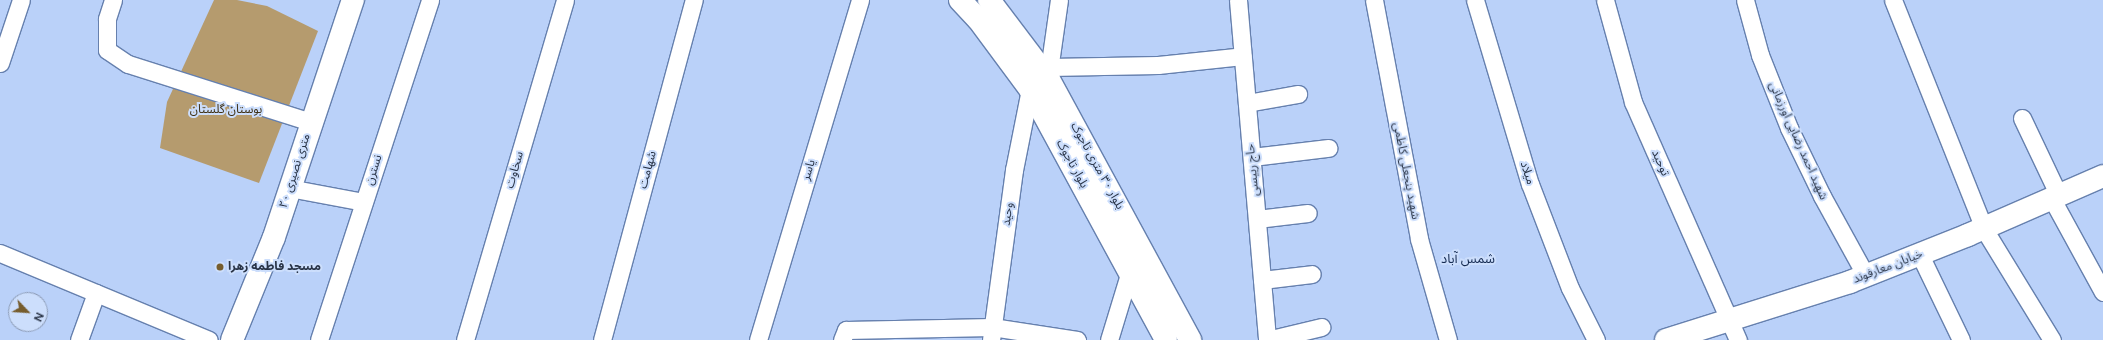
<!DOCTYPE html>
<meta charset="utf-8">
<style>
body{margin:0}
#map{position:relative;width:2103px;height:340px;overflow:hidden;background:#bad1f9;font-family:Figtree,"Noto Sans Arabic",sans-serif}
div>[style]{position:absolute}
.green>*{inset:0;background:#b59b6e}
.roads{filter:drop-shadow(1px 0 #6680ae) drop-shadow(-1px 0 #6680ae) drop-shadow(0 1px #6680ae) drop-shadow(0 -1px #6680ae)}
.street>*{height:17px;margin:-8.5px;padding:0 8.5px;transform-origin:8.5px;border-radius:8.5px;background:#fff}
.secondary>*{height:22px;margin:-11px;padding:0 11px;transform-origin:11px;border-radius:11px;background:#fff}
.dots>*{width:11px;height:11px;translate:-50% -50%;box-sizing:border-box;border:2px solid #ccdefc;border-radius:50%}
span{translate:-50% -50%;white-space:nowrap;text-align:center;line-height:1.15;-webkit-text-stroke:4px #ccdefc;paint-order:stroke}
.park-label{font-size:12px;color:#3e3014}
.street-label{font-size:12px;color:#293447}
.poi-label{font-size:12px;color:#293447;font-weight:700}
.left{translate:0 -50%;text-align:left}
.neighbourhood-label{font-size:13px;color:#142a51}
.north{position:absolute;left:8px;top:292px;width:40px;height:40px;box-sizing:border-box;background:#ccdefc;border:1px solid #8b9ab4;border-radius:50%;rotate:115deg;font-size:11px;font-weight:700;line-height:16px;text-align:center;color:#293447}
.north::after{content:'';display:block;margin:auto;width:14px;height:18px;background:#765d2e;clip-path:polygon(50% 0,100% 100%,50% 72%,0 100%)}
</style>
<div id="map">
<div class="green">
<div style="clip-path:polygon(214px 0,237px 0,267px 6px,318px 31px,259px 183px,160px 148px,167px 102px)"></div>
</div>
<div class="roads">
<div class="street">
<div style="left:113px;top:0;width:20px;rotate:108deg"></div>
<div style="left:107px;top:19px;width:31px;rotate:90deg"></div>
<div style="left:107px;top:50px;width:25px;rotate:34deg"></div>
<div style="left:128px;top:64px;width:192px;rotate:17.6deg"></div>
<div style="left:1238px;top:0;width:341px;rotate:85.1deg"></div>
<div style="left:1374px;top:0;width:243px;rotate:79.3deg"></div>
<div style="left:1419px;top:239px;width:105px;rotate:74deg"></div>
<div style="left:1475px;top:0;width:192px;rotate:73.4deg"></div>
<div style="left:1530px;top:184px;width:111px;rotate:69deg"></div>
<div style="left:1570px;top:288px;width:58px;rotate:63.4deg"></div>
<div style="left:1605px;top:0;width:106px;rotate:74.6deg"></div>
<div style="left:1633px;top:102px;width:260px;rotate:66.2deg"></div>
<div style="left:1745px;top:0;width:57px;rotate:74.7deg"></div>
<div style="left:1760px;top:55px;width:79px;rotate:68.3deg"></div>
<div style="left:1789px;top:128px;width:76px;rotate:64.1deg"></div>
<div style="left:1822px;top:196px;width:91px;rotate:61.2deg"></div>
<div style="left:1893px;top:0;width:246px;rotate:68.3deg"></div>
<div style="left:1984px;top:229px;width:130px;rotate:58.5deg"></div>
<div style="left:0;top:63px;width:66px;rotate:-71.6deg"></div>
<div style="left:1049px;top:67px;width:109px;rotate:-1.1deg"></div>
<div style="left:1158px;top:65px;width:85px;rotate:-6deg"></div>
<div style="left:1048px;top:77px;width:78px;rotate:-81.9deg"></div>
<div style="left:1247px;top:103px;width:52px;rotate:-10deg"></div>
<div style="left:2022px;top:118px;width:86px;rotate:64.6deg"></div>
<div style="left:1252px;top:157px;width:77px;rotate:-6.8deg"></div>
<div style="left:289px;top:188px;width:76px;rotate:10.6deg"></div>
<div style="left:2052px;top:199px;width:106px;rotate:61.3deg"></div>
<div style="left:1257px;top:219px;width:51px;rotate:-6.7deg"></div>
<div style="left:0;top:253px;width:226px;rotate:22.6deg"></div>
<div style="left:1920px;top:255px;width:94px;rotate:64.2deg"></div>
<div style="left:1262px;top:280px;width:50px;rotate:-6.8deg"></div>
<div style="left:79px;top:340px;width:50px;rotate:-70.1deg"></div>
<div style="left:319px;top:340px;width:358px;rotate:-71.9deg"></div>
<div style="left:465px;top:340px;width:354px;rotate:-73.6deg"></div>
<div style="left:602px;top:340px;width:352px;rotate:-74.9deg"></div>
<div style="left:758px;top:340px;width:355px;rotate:-73.3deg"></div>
<div style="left:842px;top:340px;width:11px;rotate:-68deg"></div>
<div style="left:846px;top:330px;width:146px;rotate:-1.2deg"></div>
<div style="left:992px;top:327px;width:86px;rotate:8.7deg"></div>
<div style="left:991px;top:340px;width:172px;rotate:-82.3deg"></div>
<div style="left:1014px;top:170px;width:83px;rotate:-78.8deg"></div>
<div style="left:1109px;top:340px;width:72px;rotate:-73.1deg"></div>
<div style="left:1267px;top:340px;width:56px;rotate:-13.5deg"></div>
</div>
<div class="secondary">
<div style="left:960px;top:0;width:26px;rotate:47deg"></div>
<div style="left:978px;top:19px;width:87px;rotate:53.4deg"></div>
<div style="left:1030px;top:89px;width:285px;rotate:61.5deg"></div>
<div style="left:989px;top:0;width:98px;rotate:52.9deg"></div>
<div style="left:1048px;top:78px;width:298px;rotate:61.5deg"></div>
<div style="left:232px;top:340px;width:111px;rotate:-67.8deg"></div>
<div style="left:274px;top:237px;width:250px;rotate:-71.6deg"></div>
<div style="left:1666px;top:340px;width:193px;rotate:-17.5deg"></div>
<div style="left:1850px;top:282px;width:127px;rotate:-21.7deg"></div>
<div style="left:1968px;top:235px;width:147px;rotate:-23.6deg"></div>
</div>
</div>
<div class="dots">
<div style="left:220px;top:267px;background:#765d2e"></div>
</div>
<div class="park-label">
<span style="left:226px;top:110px">بوستان گلستان</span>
</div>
<div class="street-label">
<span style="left:1798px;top:141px;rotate:66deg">شهید احمد رضایی اورزمانی</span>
<span style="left:1660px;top:163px;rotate:66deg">توحید</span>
<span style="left:1072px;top:164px;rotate:61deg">بلوار تاجوک</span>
<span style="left:1097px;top:166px;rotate:61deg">بلوار ۳۰ متری تاجوک</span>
<span style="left:374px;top:170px;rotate:-72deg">نسترن</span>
<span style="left:515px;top:170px;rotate:-74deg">سخاوت</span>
<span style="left:648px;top:170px;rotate:-75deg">شهامت</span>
<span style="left:809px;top:170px;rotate:-73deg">یاسر</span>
<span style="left:1253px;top:170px;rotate:-95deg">حاج رییسی</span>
<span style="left:295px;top:171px;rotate:-72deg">۲۰ متری نصیری</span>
<span style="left:1406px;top:171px;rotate:79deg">شهید پنجعلی کاظمی</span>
<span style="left:1527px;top:173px;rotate:72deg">میلاد</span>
<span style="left:1008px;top:214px;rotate:-82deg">وحید</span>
<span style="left:1888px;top:267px;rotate:-21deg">خیابان معارفوند</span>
</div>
<div class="poi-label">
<span class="left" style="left:228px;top:267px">مسجد فاطمه زهرا</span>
</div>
<div class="neighbourhood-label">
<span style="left:1468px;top:259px">شمس آباد</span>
</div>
<div class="north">N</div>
</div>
